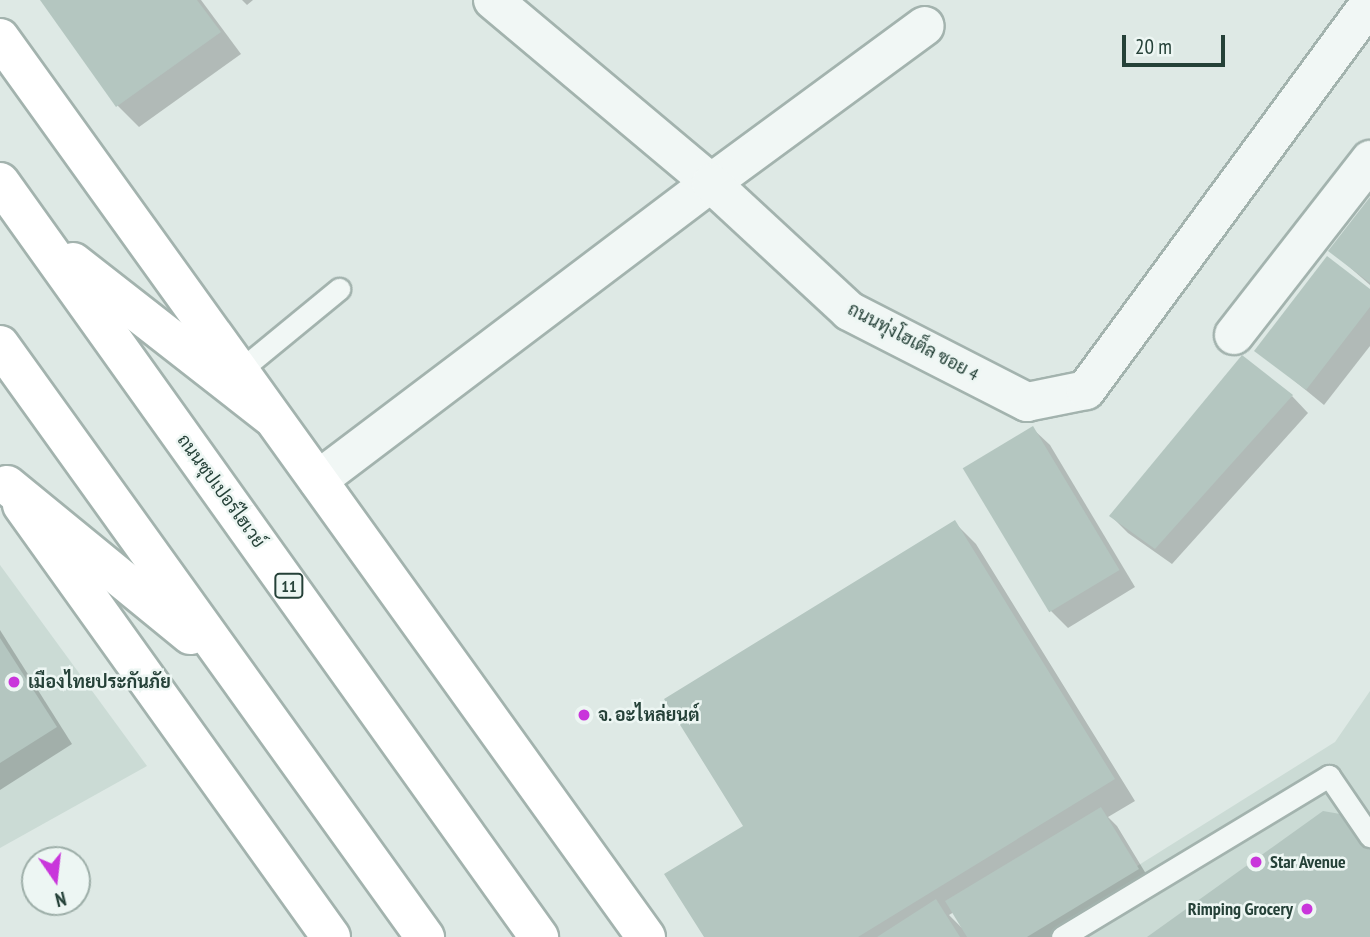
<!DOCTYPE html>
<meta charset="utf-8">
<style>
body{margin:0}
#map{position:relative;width:1370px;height:937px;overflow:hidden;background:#dee9e5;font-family:"PT Sans Narrow",Sarabun,sans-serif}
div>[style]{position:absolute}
.built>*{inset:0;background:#cbdbd5}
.shadow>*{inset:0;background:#0003}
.building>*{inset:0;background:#b4c6c0;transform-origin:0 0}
.roads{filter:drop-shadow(2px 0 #a3b3ae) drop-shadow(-2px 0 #a3b3ae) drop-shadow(0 2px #a3b3ae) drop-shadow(0 -2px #a3b3ae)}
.lane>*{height:21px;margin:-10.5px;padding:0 10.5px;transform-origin:10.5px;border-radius:10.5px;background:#f1f7f5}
.street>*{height:38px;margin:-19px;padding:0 19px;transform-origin:19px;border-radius:19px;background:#f1f7f5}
.secondary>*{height:38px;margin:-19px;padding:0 19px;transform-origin:19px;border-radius:19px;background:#fff}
.highway>*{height:38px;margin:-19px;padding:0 19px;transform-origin:19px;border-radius:19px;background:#fff}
.dots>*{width:19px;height:19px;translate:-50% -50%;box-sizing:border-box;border:4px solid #edf6f3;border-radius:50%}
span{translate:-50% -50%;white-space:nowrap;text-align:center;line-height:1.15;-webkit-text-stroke:5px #edf6f3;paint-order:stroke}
.shield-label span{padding:2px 5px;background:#edf6f3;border:2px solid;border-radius:5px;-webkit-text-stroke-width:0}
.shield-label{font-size:16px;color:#254138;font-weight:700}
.street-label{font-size:18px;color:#254138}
.poi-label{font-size:18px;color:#254138;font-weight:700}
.left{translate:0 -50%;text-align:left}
.right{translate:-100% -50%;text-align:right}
.north{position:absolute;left:21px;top:846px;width:70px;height:70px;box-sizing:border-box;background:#edf6f3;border:2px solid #9daea8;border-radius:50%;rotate:166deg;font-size:19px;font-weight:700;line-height:28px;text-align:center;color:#254138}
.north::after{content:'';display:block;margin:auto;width:24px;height:32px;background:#c936db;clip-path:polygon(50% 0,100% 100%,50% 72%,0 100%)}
.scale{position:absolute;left:1122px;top:35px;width:103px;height:32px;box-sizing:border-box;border:4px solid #254138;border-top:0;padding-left:9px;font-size:21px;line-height:24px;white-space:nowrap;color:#254138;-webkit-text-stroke:5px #edf6f3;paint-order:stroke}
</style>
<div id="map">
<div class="built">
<div style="clip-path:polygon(0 565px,147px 766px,0 848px)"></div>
<div style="clip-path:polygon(1370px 691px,1370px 937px,1024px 937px,1335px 742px)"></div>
</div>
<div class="shadow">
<div style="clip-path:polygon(42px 0,201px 0,241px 54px,139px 127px,118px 106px)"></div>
<div style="clip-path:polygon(242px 0,253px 0,247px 5px)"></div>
<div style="clip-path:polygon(1370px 200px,1370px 285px,1331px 251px)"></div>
<div style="clip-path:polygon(1370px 291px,1370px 346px,1324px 405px,1257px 350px)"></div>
<div style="clip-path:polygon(1292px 396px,1308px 413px,1172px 564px,1128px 533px,1111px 516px)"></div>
<div style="clip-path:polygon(1033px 429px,1050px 445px,1135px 587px,1068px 628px,1051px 611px)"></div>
<div style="clip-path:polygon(evenodd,954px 522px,976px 544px,1135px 801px,1108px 817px,1117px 826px,1154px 887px,1071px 937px,706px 937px,745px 826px,954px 522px,954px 912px,962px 928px,949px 915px,954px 912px)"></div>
<div style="clip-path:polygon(0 630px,72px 744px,0 790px)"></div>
</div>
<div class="building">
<div style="clip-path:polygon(40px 0,197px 0,221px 32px,116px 107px)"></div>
<div style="clip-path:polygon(1370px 197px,1370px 283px,1328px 251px)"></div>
<div style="clip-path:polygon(1327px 256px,1370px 289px,1370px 307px,1306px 390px,1254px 351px)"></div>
<div style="clip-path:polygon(1242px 355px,1293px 395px,1155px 549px,1109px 516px)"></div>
<div style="left:1033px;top:426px;width:168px;height:82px;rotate:59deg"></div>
<div style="clip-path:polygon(955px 520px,1115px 779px,858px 937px,704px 937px,664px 874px,743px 826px,664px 699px)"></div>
<div style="clip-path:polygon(0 638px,57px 727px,0 763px)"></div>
<div style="clip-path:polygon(1101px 807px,1139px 869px,1027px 937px,967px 937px,945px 901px)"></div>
<div style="clip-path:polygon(1323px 811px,1363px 818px,1370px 825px,1370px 937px,1147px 937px)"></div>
<div style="clip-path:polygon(936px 899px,960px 937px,877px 937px)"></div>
</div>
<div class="roads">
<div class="lane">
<div style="left:238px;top:372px;width:131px;rotate:-39.4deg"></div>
<div style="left:1062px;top:937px;width:312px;rotate:-31.1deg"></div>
<div style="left:1329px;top:776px;width:73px;rotate:55.7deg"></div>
</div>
<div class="street">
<div style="left:493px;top:0;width:285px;rotate:40deg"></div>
<div style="left:711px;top:183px;width:265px;rotate:-36.3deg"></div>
<div style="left:1234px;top:335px;width:222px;rotate:-52.1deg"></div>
<div style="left:318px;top:480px;width:493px;rotate:-37.1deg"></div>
<div style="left:711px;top:183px;width:188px;rotate:42.8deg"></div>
<div style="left:849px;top:311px;width:200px;rotate:27.1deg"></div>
<div style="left:1027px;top:402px;width:60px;rotate:-11.5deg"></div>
<div style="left:1086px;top:390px;width:479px;rotate:-53.7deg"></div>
</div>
<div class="secondary">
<div style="left:0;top:38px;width:1107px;rotate:54.3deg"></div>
<div style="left:22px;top:505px;width:531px;rotate:54.42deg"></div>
</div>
<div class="highway">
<div style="left:0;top:182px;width:928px;rotate:54.48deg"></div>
<div style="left:73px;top:262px;width:250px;rotate:38deg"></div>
<div style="left:0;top:345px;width:729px;rotate:54.33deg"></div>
<div style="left:7px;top:485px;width:237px;rotate:39.3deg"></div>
</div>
</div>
<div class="dots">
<div style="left:14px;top:682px;background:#c936db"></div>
<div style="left:584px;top:715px;background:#c936db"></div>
<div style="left:1256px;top:862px;background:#c936db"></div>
<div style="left:1307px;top:909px;background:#c936db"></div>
</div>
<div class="shield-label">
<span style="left:289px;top:586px">11</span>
</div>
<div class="street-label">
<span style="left:913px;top:342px;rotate:28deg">ถนนทุ่งโฮเต็ล ซอย 4</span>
<span style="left:221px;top:491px;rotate:54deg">ถนนซุปเปอร์ไฮเวย์</span>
</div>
<div class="poi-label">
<span class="left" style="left:28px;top:682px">เมืองไทยประกันภัย</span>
<span class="left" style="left:598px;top:715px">จ. อะไหล่ยนต์</span>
<span class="left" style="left:1270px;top:862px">Star Avenue</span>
<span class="right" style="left:1293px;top:909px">Rimping Grocery</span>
</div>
<div class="north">N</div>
<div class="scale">20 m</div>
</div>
